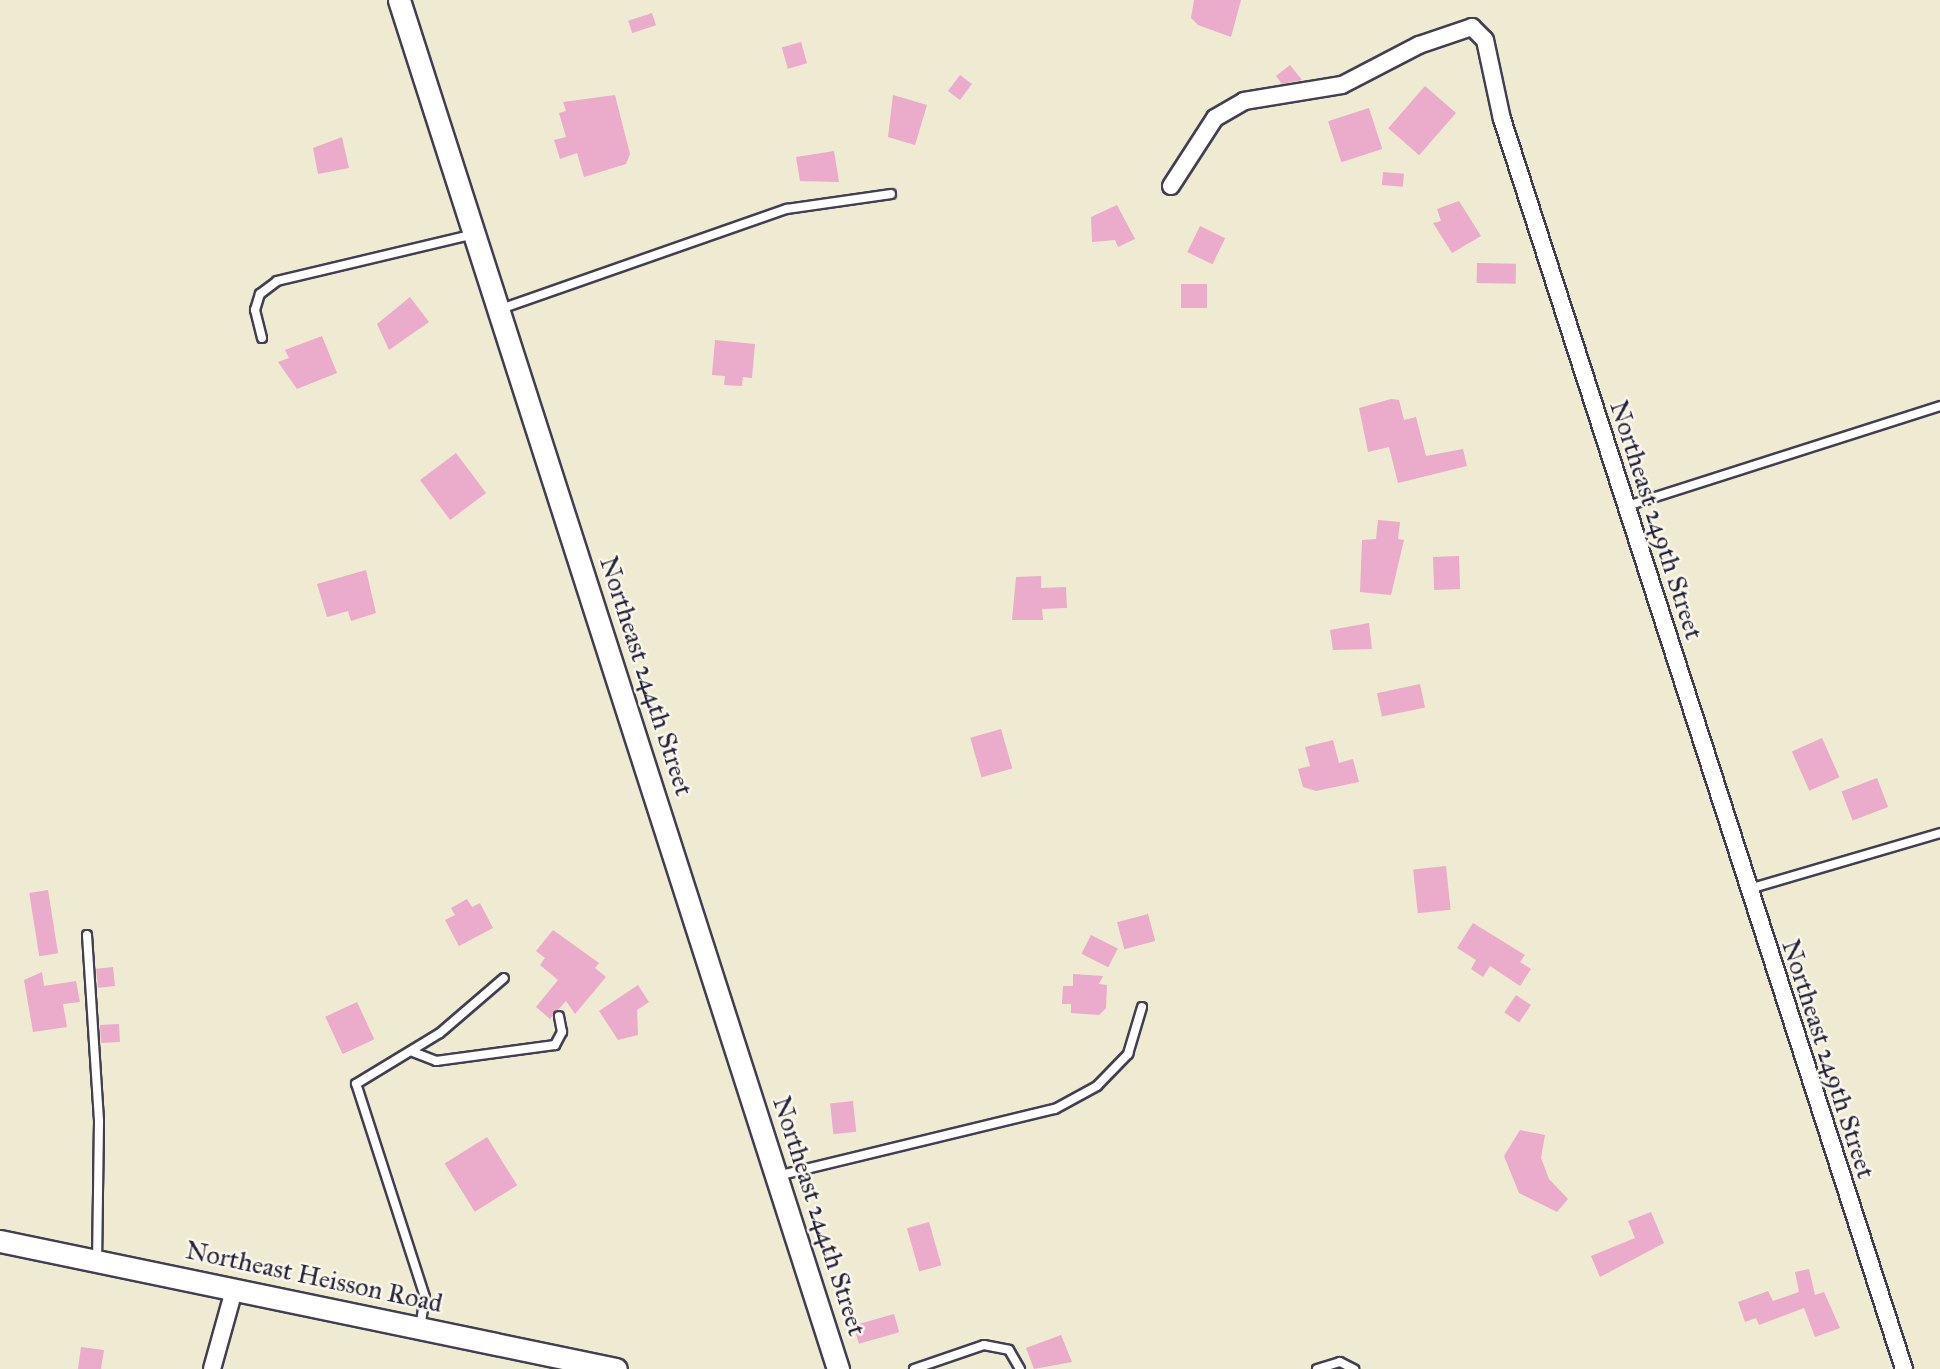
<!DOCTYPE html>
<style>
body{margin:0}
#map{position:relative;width:1940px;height:1369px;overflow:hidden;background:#efead2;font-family:"IM FELL Great Primer",serif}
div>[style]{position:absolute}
.building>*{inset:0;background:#ebabca;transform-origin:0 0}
.roads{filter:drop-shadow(2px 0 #414052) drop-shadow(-2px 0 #414052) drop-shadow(0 2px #414052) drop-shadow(0 -2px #414052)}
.service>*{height:8px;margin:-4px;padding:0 4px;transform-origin:4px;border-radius:4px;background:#fff}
.minor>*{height:16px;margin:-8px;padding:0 8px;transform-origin:8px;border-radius:8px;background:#fff}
.tertiary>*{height:21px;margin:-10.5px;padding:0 10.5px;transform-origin:10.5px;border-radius:10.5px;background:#fff}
span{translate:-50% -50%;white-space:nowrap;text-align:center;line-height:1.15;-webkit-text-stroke:5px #fbf7ec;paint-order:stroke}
.street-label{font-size:26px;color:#22223b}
</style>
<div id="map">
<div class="building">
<div style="clip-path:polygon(1194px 0,1241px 0,1231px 37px,1198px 25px,1191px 18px)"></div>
<div style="left:652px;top:13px;width:13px;height:25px;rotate:72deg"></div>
<div style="left:801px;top:42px;width:22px;height:20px;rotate:74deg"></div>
<div style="clip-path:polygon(1290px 65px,1302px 80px,1282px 84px,1276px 76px)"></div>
<div style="left:960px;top:75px;width:15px;height:20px;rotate:37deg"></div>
<div style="left:1425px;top:86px;width:41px;height:56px;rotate:41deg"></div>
<div style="clip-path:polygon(615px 95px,630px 154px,626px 164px,584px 177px,577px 153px,560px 159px,554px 140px,566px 137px,559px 113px,566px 111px,563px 102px)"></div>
<div style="clip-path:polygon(893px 95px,927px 105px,915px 145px,888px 137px)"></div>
<div style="left:1369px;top:108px;width:43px;height:43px;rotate:72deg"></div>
<div style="clip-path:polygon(342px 137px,349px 168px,318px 174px,313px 148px)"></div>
<div style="clip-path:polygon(834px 151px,839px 182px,800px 181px,796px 157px)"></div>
<div style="left:1383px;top:172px;width:21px;height:13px;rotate:5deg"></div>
<div style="clip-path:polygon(1459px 201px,1481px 236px,1452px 253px,1433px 223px,1441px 221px,1437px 209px)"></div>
<div style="clip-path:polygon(1117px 205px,1135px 239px,1118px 247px,1115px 240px,1092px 242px,1091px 217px)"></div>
<div style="left:1200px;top:226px;width:28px;height:29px;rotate:26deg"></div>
<div style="left:1477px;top:263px;width:39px;height:20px;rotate:1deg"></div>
<div style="left:1207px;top:284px;width:24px;height:26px;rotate:90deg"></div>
<div style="clip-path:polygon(410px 297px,429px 322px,389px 350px,377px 324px)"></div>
<div style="clip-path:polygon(322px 336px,337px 373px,297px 389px,278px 362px,289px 358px,285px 350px)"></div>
<div style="clip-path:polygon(715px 340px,755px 344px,752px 378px,743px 377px,742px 386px,724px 385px,725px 376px,712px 375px)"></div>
<div style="clip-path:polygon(1391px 399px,1399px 400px,1404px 420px,1416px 417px,1426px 456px,1463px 449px,1467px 466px,1398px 483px,1389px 447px,1368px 452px,1359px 408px)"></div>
<div style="left:456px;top:453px;width:50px;height:45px;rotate:53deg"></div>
<div style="clip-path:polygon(1378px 520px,1400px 522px,1398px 539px,1404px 540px,1391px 595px,1360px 592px,1362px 540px,1376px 539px)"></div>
<div style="left:1459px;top:556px;width:33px;height:26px;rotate:88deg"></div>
<div style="clip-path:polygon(366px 570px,376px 613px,351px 621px,348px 611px,327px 617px,317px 584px)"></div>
<div style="clip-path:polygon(1041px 576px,1041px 588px,1066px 587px,1067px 608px,1042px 609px,1043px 620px,1012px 620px,1016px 577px)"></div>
<div style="clip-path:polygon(1369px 623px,1372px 649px,1333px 650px,1330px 630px)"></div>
<div style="left:1420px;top:684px;width:24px;height:44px;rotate:78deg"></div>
<div style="left:1001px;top:729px;width:41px;height:32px;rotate:74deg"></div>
<div style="left:1822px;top:738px;width:43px;height:33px;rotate:66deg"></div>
<div style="clip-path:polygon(1333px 740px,1339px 763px,1353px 759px,1359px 782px,1316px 791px,1303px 787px,1298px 769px,1310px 766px,1305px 747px)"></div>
<div style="left:1877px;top:778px;width:31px;height:38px;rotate:69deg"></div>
<div style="left:1446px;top:866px;width:44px;height:33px;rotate:84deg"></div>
<div style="left:48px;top:890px;width:64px;height:19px;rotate:81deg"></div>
<div style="clip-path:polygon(467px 899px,472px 907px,480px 903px,493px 928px,459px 946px,445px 920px,455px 915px,451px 908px)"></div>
<div style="left:1148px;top:914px;width:28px;height:32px;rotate:75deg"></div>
<div style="clip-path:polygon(1473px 923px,1525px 955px,1520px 962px,1531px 969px,1520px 986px,1490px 966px,1483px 977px,1471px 969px,1476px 960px,1457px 948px)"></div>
<div style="clip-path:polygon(553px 930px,599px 963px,595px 968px,606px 977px,575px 1014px,566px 1001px,550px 1019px,536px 1007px,558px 980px,540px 965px,545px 958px,536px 951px)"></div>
<div style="left:1091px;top:935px;width:30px;height:21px;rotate:27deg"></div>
<div style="left:113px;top:967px;width:19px;height:17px;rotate:84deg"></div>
<div style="clip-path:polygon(42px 972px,44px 986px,76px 981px,80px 1002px,63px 1004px,67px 1027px,33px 1032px,24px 980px)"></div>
<div style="clip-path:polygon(1073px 974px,1103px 976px,1099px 984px,1107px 985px,1106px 1008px,1099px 1015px,1071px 1013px,1071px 1004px,1062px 1004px,1063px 986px,1073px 986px)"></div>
<div style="clip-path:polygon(638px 985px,649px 1002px,637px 1010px,638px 1035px,618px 1040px,599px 1011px)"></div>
<div style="left:1516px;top:995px;width:18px;height:21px;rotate:34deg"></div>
<div style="left:357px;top:1002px;width:41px;height:35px;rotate:65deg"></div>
<div style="left:119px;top:1024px;width:18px;height:19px;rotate:87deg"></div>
<div style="left:853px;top:1101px;width:31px;height:23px;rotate:84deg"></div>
<div style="clip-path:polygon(1520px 1130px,1545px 1135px,1541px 1158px,1549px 1179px,1568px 1199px,1557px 1212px,1519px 1193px,1504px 1156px)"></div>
<div style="left:487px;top:1137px;width:57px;height:50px;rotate:58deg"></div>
<div style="clip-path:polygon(1651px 1212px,1664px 1243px,1600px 1277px,1591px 1256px,1635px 1238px,1628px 1221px)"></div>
<div style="left:929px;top:1222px;width:45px;height:23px;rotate:74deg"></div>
<div style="clip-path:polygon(1809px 1269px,1815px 1295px,1824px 1292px,1840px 1328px,1815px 1337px,1804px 1308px,1759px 1325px,1756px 1318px,1745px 1322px,1738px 1302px,1768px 1291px,1773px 1301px,1799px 1292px,1795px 1272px)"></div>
<div style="left:894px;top:1314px;width:19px;height:42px;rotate:74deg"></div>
<div style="clip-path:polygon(1061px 1335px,1072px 1362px,1034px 1369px,1026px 1348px)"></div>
<div style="clip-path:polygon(81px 1347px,104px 1350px,101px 1369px,78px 1369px)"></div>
</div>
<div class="roads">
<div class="service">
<div style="left:498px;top:310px;width:306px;rotate:-19.3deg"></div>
<div style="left:787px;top:209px;width:105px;rotate:-8.2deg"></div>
<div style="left:262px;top:338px;width:29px;rotate:-104deg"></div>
<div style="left:255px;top:310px;width:17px;rotate:-73deg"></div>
<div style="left:260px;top:294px;width:21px;rotate:-37deg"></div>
<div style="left:277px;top:281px;width:203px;rotate:-13.4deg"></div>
<div style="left:1627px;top:506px;width:329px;rotate:-17.7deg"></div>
<div style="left:1749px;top:889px;width:199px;rotate:-16.3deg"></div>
<div style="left:87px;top:935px;width:186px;rotate:86.3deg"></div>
<div style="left:99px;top:1121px;width:139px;rotate:90.8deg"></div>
<div style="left:413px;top:1052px;width:25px;rotate:21deg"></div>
<div style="left:436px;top:1061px;width:120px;rotate:-7.7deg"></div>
<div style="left:555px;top:1045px;width:15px;rotate:-62deg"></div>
<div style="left:562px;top:1032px;width:16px;rotate:-101deg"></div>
<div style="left:777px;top:1176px;width:286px;rotate:-13.6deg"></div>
<div style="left:1055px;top:1109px;width:48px;rotate:-28.7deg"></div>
<div style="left:1097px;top:1086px;width:45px;rotate:-45.9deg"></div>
<div style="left:1128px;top:1054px;width:49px;rotate:-73.4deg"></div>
<div style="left:420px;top:1328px;width:31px;rotate:-81deg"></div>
<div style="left:425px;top:1297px;width:224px;rotate:-107.9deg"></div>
<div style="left:356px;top:1084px;width:98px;rotate:-31.3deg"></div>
<div style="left:440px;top:1033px;width:84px;rotate:-40.7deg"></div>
<div style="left:914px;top:1369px;width:74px;rotate:-18.9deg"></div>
<div style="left:984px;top:1345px;width:25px;rotate:11deg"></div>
<div style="left:1009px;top:1350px;width:22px;rotate:60deg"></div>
<div style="left:1317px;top:1369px;width:24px;rotate:-17deg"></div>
<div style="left:1340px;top:1362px;width:16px;rotate:27deg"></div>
</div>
<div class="minor">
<div style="left:1171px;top:186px;width:81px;rotate:-57.1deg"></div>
<div style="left:1215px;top:118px;width:34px;rotate:-30deg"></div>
<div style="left:1244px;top:101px;width:99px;rotate:-9.3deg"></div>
<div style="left:1342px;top:85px;width:87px;rotate:-27.5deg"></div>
<div style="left:1419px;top:45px;width:56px;rotate:-18.8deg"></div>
<div style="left:1472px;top:27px;width:18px;rotate:45deg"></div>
<div style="left:1485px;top:40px;width:81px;rotate:77.9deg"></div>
<div style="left:1502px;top:119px;width:1313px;rotate:72.17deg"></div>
<div style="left:212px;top:1369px;width:82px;rotate:-74.4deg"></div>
</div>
<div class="tertiary">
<div style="left:399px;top:0;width:1438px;rotate:72.22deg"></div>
<div style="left:0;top:1241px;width:629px;rotate:11.74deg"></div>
</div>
</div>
<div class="street-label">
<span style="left:1656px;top:520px;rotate:72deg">Northeast 249th Street</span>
<span style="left:646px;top:676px;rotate:72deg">Northeast 244th Street</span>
<span style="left:1828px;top:1059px;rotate:72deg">Northeast 249th Street</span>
<span style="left:819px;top:1216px;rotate:72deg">Northeast 244th Street</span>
<span style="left:314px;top:1277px;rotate:12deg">Northeast Heisson Road</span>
</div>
</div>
